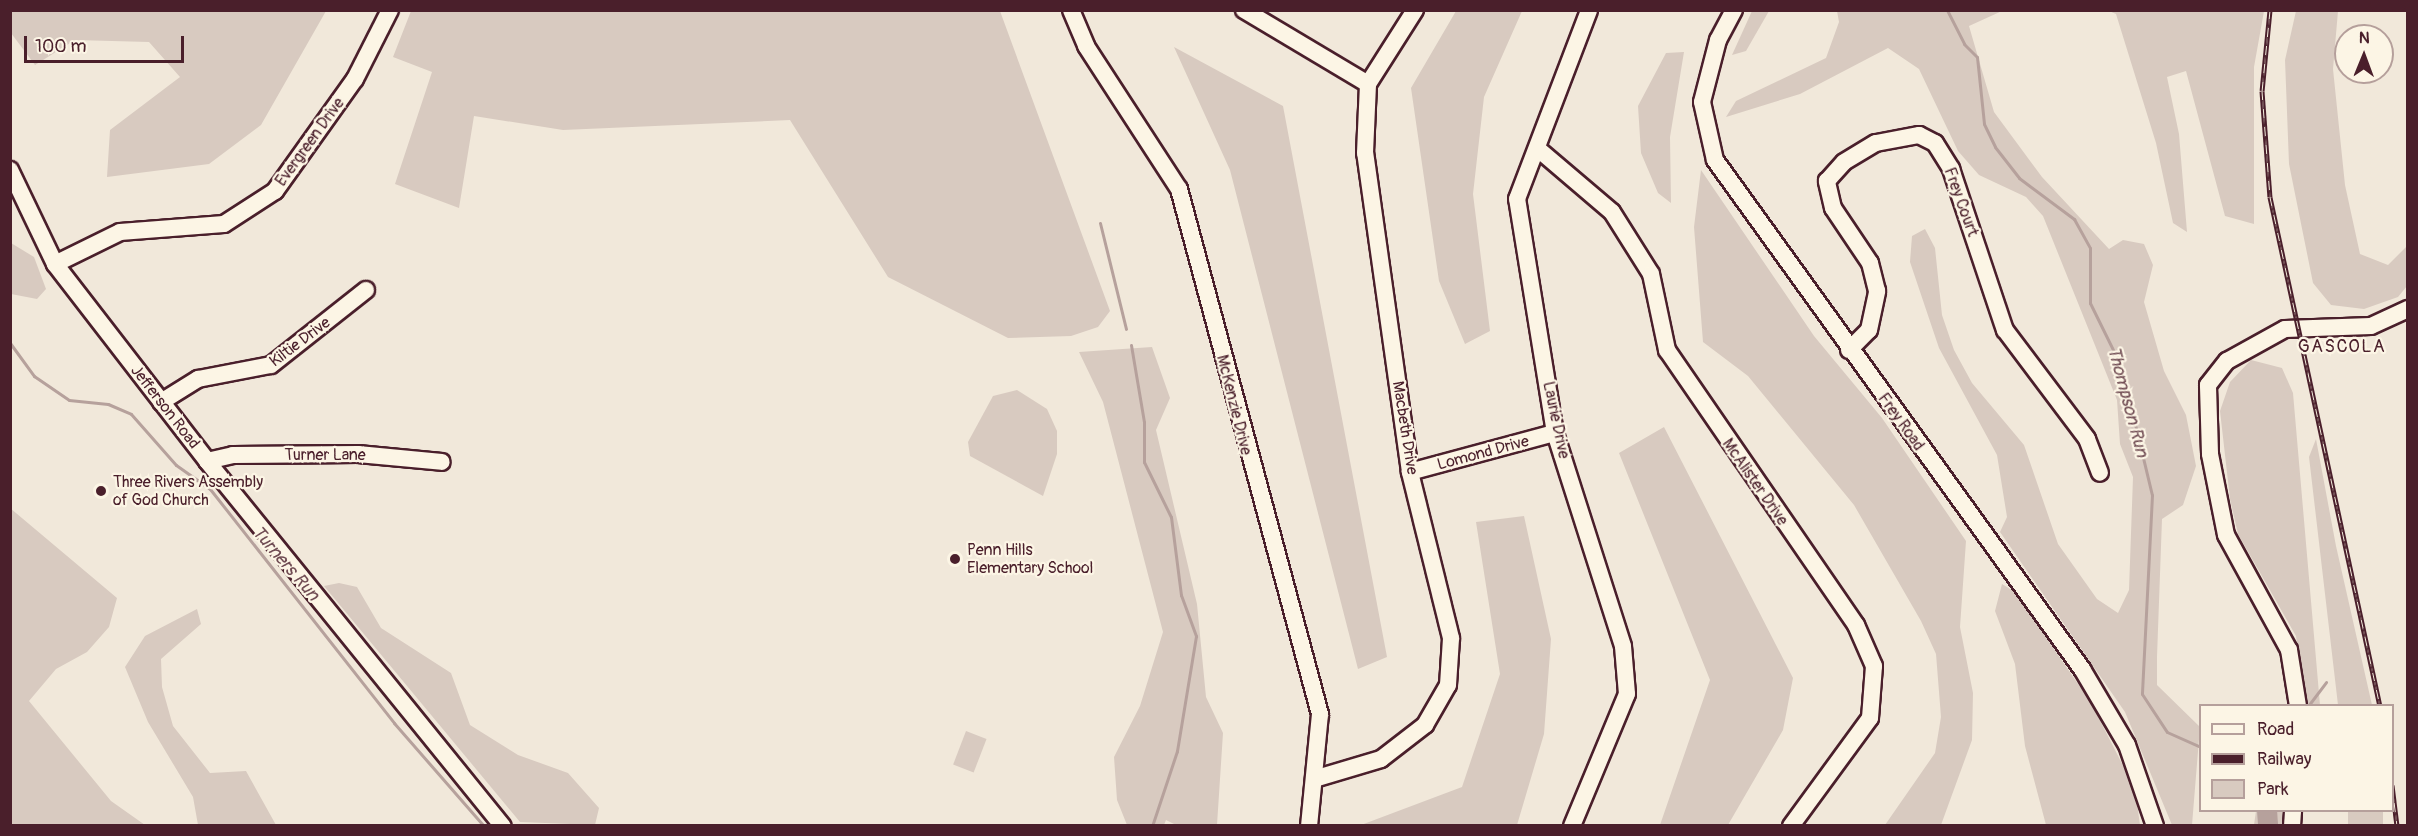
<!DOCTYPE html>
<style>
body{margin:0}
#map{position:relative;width:2418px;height:836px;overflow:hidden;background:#f1e8da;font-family:Pangolin,sans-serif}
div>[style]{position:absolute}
.green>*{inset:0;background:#d8cac0;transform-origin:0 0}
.stream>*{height:3px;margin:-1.5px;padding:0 1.5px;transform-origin:1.5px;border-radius:1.5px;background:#b6a19c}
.river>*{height:20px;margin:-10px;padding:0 10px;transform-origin:10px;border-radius:10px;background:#b6a19c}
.roads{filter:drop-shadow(2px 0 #4a1f2b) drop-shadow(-2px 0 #4a1f2b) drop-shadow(0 2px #4a1f2b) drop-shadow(0 -2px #4a1f2b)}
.minor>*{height:16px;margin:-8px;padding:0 8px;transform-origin:8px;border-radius:8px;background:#fcf5e5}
.rail>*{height:5px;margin-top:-2.5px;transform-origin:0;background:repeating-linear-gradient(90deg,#fcf5e5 0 9px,#4a1f2b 0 18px);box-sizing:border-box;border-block:2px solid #4a1f2b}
.dots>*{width:16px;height:16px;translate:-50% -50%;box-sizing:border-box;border:3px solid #fcf5e5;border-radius:50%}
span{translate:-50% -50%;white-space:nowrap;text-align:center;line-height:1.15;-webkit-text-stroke:4.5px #fcf5e5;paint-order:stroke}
.street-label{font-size:16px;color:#4a1f2b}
.poi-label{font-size:16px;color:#4a1f2b}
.left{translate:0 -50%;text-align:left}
.neighbourhood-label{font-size:18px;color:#4a1f2b;letter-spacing:1.5px}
.water-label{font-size:18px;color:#704c53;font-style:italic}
.frame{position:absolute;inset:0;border:12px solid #4a1f2b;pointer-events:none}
.legend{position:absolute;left:2199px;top:704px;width:195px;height:108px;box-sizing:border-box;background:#fcf5e5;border:2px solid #b59f9b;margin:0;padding:8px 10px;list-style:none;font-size:18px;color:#4a1f2b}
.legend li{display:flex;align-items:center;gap:12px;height:30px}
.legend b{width:30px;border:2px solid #b59f9b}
.north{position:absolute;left:2334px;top:24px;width:60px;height:60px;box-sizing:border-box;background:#fcf5e5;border:2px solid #b59f9b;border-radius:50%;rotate:1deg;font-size:16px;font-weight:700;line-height:24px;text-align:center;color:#4a1f2b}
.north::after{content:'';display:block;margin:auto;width:21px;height:27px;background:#4a1f2b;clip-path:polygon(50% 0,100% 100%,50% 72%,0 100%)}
.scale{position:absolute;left:24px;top:36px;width:160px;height:27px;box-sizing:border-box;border:3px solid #4a1f2b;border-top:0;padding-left:8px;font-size:18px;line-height:21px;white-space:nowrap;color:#4a1f2b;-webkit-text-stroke:4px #fcf5e5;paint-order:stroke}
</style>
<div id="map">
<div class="green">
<div style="clip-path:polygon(11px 10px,326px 10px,326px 11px,261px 125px,209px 164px,107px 177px,110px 130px,180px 77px,149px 42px,75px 40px,35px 65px,11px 33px)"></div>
<div style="clip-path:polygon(411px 11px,1000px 11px,1110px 311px,1098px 327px,1071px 336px,1008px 338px,888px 277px,790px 120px,563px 130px,474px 116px,459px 208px,395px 184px,432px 72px,393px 57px)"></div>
<div style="clip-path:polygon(1456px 11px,1522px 11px,1484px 97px,1473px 194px,1490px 331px,1465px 344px,1439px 281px,1411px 88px)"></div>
<div style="clip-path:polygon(1752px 11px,1769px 11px,1746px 51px,1732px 55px)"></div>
<div style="clip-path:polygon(1837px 11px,2002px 11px,1969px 26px,1994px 112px,2042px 177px,2109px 249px,2123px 240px,2144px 244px,2153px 265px,2144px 302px,2164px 371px,2186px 415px,2196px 466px,2183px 505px,2162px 519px,2157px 657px,2157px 685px,2200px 727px,2192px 825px,2172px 825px,2125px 712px,2000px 532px,2007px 517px,1997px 455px,1939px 348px,1910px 262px,1912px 236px,1925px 229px,1935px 248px,1942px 315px,1954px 350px,1972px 383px,2024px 445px,2058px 544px,2097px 599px,2118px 613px,2129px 590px,2133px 477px,2120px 444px,2117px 400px,2043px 216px,2026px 197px,1979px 175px,1958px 151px,1919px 69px,1888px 48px,1800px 94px,1726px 117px,1736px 101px,1826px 58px,1839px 22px)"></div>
<div style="clip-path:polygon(2109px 11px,2264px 11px,2254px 67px,2254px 224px,2225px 216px,2186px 71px,2167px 77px,2179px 134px,2187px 232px,2173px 223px,2156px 143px,2116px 14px)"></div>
<div style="clip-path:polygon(2296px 11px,2338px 11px,2333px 69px,2345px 185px,2360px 254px,2388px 265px,2407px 246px,2407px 286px,2398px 297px,2364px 309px,2331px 305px,2313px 283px,2289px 164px,2285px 60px)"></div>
<div style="clip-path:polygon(1174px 47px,1283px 106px,1387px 657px,1358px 669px,1230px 170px)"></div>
<div style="clip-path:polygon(1684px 52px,1670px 137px,1671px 203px,1658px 193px,1641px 153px,1638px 106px,1666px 53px)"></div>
<div style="clip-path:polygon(1701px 170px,1814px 336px,1882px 418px,1966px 541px,1960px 627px,1973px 693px,1972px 740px,1941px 825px,1885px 825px,1935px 753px,1941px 717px,1936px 654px,1921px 621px,1854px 505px,1748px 376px,1703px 342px,1694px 227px)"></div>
<div style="clip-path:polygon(11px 243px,34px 257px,46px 289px,37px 299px,11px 294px)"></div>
<div style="clip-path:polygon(1152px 347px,1170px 398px,1156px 430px,1197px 604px,1206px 697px,1223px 733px,1217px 825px,1176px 825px,1166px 820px,1164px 825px,1127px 825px,1117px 800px,1114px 757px,1140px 706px,1163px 632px,1103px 402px,1079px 352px)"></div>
<div style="clip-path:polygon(2251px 360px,2282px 368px,2293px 393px,2320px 705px,2306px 705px,2296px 636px,2238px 534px,2230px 499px,2220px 411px,2230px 382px)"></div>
<div style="clip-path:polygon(1017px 390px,1047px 409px,1057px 431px,1057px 454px,1043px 496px,970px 456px,968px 442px,993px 396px)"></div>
<div style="clip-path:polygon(1664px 427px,1793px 678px,1783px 730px,1728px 825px,1660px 825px,1710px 680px,1619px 453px)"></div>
<div style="clip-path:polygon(2316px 439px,2336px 546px,2372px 705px,2338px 705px,2309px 457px)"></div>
<div style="clip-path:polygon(10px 508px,117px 598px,109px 627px,87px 652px,56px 669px,29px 701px,111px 801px,145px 825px,11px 825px)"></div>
<div style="clip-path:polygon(1524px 516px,1551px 639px,1544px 734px,1517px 825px,1361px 825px,1462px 787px,1500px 674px,1476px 522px)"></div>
<div style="clip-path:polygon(339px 583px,357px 587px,381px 628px,451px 673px,470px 725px,518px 755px,568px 773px,599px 808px,595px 825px,520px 822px,324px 586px)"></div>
<div style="clip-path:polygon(2002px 584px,2015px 592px,2091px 703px,2135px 789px,2140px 825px,2046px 825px,2025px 746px,2015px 664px,1995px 611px)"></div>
<div style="clip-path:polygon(197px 609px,201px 624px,161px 659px,162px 687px,173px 726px,210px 773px,246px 771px,276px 825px,198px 825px,193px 797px,148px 722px,125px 667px,145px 636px)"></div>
<div style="left:966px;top:731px;width:22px;height:36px;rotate:21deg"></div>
<div style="clip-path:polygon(2256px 811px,2285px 811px,2282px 825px,2254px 825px)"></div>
<div style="left:2348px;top:811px;width:35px;height:14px"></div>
</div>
<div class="stream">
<div style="left:1947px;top:10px;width:38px;rotate:63deg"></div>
<div style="left:1964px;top:44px;width:18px;rotate:45deg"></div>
<div style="left:1977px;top:57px;width:67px;rotate:84deg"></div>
<div style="left:1984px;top:124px;width:25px;rotate:64deg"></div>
<div style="left:1995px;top:147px;width:39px;rotate:52deg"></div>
<div style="left:2019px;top:178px;width:69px;rotate:36.7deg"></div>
<div style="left:2074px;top:219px;width:33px;rotate:61deg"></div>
<div style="left:2090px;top:248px;width:55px;rotate:90deg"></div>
<div style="left:2090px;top:303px;width:70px;rotate:63.8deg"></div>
<div style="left:2121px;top:366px;width:133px;rotate:76.5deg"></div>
<div style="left:2152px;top:495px;width:199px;rotate:92.9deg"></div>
<div style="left:2142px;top:694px;width:45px;rotate:56.7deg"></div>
<div style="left:2167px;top:732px;width:36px;rotate:24deg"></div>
<div style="left:1100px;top:223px;width:109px;rotate:76.2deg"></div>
<div style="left:10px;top:343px;width:41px;rotate:54deg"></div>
<div style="left:34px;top:376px;width:42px;rotate:34.4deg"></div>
<div style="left:69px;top:400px;width:39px;rotate:6deg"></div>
<div style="left:108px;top:404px;width:25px;rotate:23deg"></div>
<div style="left:131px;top:414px;width:68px;rotate:48.6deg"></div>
<div style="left:176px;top:465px;width:42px;rotate:35.2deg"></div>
<div style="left:210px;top:489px;width:298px;rotate:51.8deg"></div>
<div style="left:394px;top:723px;width:137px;rotate:48.9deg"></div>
<div style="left:1131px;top:345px;width:78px;rotate:80.4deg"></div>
<div style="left:1144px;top:422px;width:40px;rotate:90deg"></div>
<div style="left:1144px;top:462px;width:61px;rotate:63.9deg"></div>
<div style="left:1171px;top:517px;width:79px;rotate:82.7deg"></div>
<div style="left:1181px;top:595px;width:44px;rotate:69.9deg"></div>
<div style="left:1196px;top:636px;width:117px;rotate:99.4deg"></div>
<div style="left:1177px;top:751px;width:79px;rotate:108.4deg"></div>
<div style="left:2308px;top:706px;width:30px;rotate:-53deg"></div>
</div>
<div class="river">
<div style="left:2267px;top:810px;width:16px;rotate:86deg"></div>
</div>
<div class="roads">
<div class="minor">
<div style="left:1071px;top:10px;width:39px;rotate:67deg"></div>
<div style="left:1086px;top:46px;width:171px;rotate:57deg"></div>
<div style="left:1179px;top:189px;width:544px;rotate:74.97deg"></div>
<div style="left:1320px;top:714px;width:113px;rotate:95.6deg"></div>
<div style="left:1244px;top:10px;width:144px;rotate:30.8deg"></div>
<div style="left:1734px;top:10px;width:34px;rotate:118deg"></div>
<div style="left:1718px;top:40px;width:64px;rotate:104.5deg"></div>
<div style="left:1702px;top:102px;width:59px;rotate:77.4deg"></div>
<div style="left:1715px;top:160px;width:628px;rotate:54.21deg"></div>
<div style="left:2082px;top:669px;width:88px;rotate:59.4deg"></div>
<div style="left:2127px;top:745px;width:86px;rotate:70.9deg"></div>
<div style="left:1538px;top:149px;width:97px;rotate:40.4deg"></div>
<div style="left:1612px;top:212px;width:73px;rotate:57.8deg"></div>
<div style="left:1651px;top:274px;width:78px;rotate:78.1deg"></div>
<div style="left:1667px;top:350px;width:334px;rotate:55.5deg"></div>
<div style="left:1856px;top:625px;width:45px;rotate:66.3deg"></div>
<div style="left:1874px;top:666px;width:52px;rotate:94.4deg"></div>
<div style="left:1870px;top:718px;width:134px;rotate:126.2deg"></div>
<div style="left:10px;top:170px;width:104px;rotate:64.4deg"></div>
<div style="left:55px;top:264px;width:249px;rotate:52.3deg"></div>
<div style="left:207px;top:461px;width:470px;rotate:51deg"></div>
<div style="left:55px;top:264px;width:72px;rotate:-26.2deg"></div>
<div style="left:120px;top:232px;width:104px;rotate:-4.4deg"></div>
<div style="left:224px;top:224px;width:61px;rotate:-32.9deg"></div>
<div style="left:275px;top:191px;width:138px;rotate:-54.5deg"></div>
<div style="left:355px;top:79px;width:77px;rotate:-63.1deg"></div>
<div style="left:1849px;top:350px;width:28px;rotate:-45deg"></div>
<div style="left:1869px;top:330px;width:40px;rotate:-78deg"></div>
<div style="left:1877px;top:291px;width:29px;rotate:-104deg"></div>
<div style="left:1870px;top:263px;width:66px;rotate:-123.9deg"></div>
<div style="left:1833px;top:208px;width:28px;rotate:-103deg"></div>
<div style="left:1827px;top:181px;width:25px;rotate:-48deg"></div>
<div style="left:1844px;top:162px;width:37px;rotate:-31deg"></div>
<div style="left:1876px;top:143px;width:44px;rotate:-10.5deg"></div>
<div style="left:1919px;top:135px;width:18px;rotate:27deg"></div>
<div style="left:1935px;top:143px;width:31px;rotate:58deg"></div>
<div style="left:1951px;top:169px;width:170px;rotate:71.5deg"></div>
<div style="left:2005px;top:330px;width:136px;rotate:53deg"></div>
<div style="left:2087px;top:439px;width:36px;rotate:69deg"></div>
<div style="left:161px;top:402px;width:44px;rotate:-31.9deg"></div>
<div style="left:198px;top:379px;width:74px;rotate:-10.9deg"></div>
<div style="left:271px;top:365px;width:121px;rotate:-38.3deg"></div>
<div style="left:207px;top:461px;width:27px;rotate:-13deg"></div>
<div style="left:233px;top:455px;width:125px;rotate:-0.5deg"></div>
<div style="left:358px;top:454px;width:84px;rotate:5.4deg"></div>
<div style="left:1410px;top:472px;width:150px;rotate:-15.1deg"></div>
<div style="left:2298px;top:706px;width:57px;rotate:-99.1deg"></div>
<div style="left:2289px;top:650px;width:131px;rotate:-118.7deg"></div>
<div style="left:2226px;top:535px;width:83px;rotate:-101.2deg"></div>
<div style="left:2210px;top:454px;width:69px;rotate:-91.7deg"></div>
<div style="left:2208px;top:385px;width:31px;rotate:-52deg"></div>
<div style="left:2227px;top:361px;width:66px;rotate:-28.9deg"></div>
<div style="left:2285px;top:329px;width:86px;rotate:-2deg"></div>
<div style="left:2371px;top:326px;width:41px;rotate:-24.7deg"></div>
<div style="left:1314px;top:779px;width:70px;rotate:-16.6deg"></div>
<div style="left:1381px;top:759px;width:56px;rotate:-37.7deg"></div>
<div style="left:1425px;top:725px;width:46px;rotate:-60.1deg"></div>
<div style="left:1448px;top:685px;width:47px;rotate:-86.3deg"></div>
<div style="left:1451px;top:638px;width:171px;rotate:-103.9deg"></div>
<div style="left:1410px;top:472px;width:322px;rotate:-98deg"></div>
<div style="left:1365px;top:153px;width:69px;rotate:-87.5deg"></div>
<div style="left:1368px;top:84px;width:88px;rotate:-57.6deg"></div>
<div style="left:1572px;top:826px;width:143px;rotate:-67.4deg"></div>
<div style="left:1627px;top:694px;width:48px;rotate:-94.8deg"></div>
<div style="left:1623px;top:646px;width:224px;rotate:-107.7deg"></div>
<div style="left:1555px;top:433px;width:237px;rotate:-99.2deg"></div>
<div style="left:1517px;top:199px;width:202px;rotate:-69.1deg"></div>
<div style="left:2292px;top:826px;width:16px;rotate:-86deg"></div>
</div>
</div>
<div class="rail">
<div style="left:2270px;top:10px;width:81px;rotate:95.6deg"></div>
<div style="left:2262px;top:91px;width:106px;rotate:85.7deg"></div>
<div style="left:2270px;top:197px;width:521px;rotate:77.81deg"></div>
<div style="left:2392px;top:785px;width:41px;rotate:83deg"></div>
</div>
<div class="dots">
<div style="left:101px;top:491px;background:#4a1f2b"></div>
<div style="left:955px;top:559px;background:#4a1f2b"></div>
</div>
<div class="street-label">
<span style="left:310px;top:142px;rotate:-54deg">Evergreen Drive</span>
<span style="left:1961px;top:202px;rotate:70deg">Frey Court</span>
<span style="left:300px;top:342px;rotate:-37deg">Kiltie Drive</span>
<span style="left:1234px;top:405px;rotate:76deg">McKenzie Drive</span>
<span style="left:165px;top:407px;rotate:52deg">Jefferson Road</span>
<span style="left:1556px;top:420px;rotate:78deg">Laurie Drive</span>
<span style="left:1901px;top:422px;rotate:54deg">Frey Road</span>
<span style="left:1405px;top:428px;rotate:81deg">Macbeth Drive</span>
<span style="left:1483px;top:453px;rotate:-15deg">Lomond Drive</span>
<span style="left:325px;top:455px">Turner Lane</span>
<span style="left:1755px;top:482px;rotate:55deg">McAlister Drive</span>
</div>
<div class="poi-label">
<span class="left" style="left:113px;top:491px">Three Rivers Assembly<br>of God Church</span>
<span class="left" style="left:967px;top:559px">Penn Hills<br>Elementary School</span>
</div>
<div class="neighbourhood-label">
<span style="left:2342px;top:347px">GASCOLA</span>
</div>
<div class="water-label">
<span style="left:2127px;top:402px;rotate:75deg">Thompson Run</span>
<span style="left:285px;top:564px;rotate:49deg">Turners Run</span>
</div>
<div class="frame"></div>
<ul class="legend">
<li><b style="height:8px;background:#fcf5e5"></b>Road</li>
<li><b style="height:8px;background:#4a1f2b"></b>Railway</li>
<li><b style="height:16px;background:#d8cac0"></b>Park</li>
</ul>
<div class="north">N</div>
<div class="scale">100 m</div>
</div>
